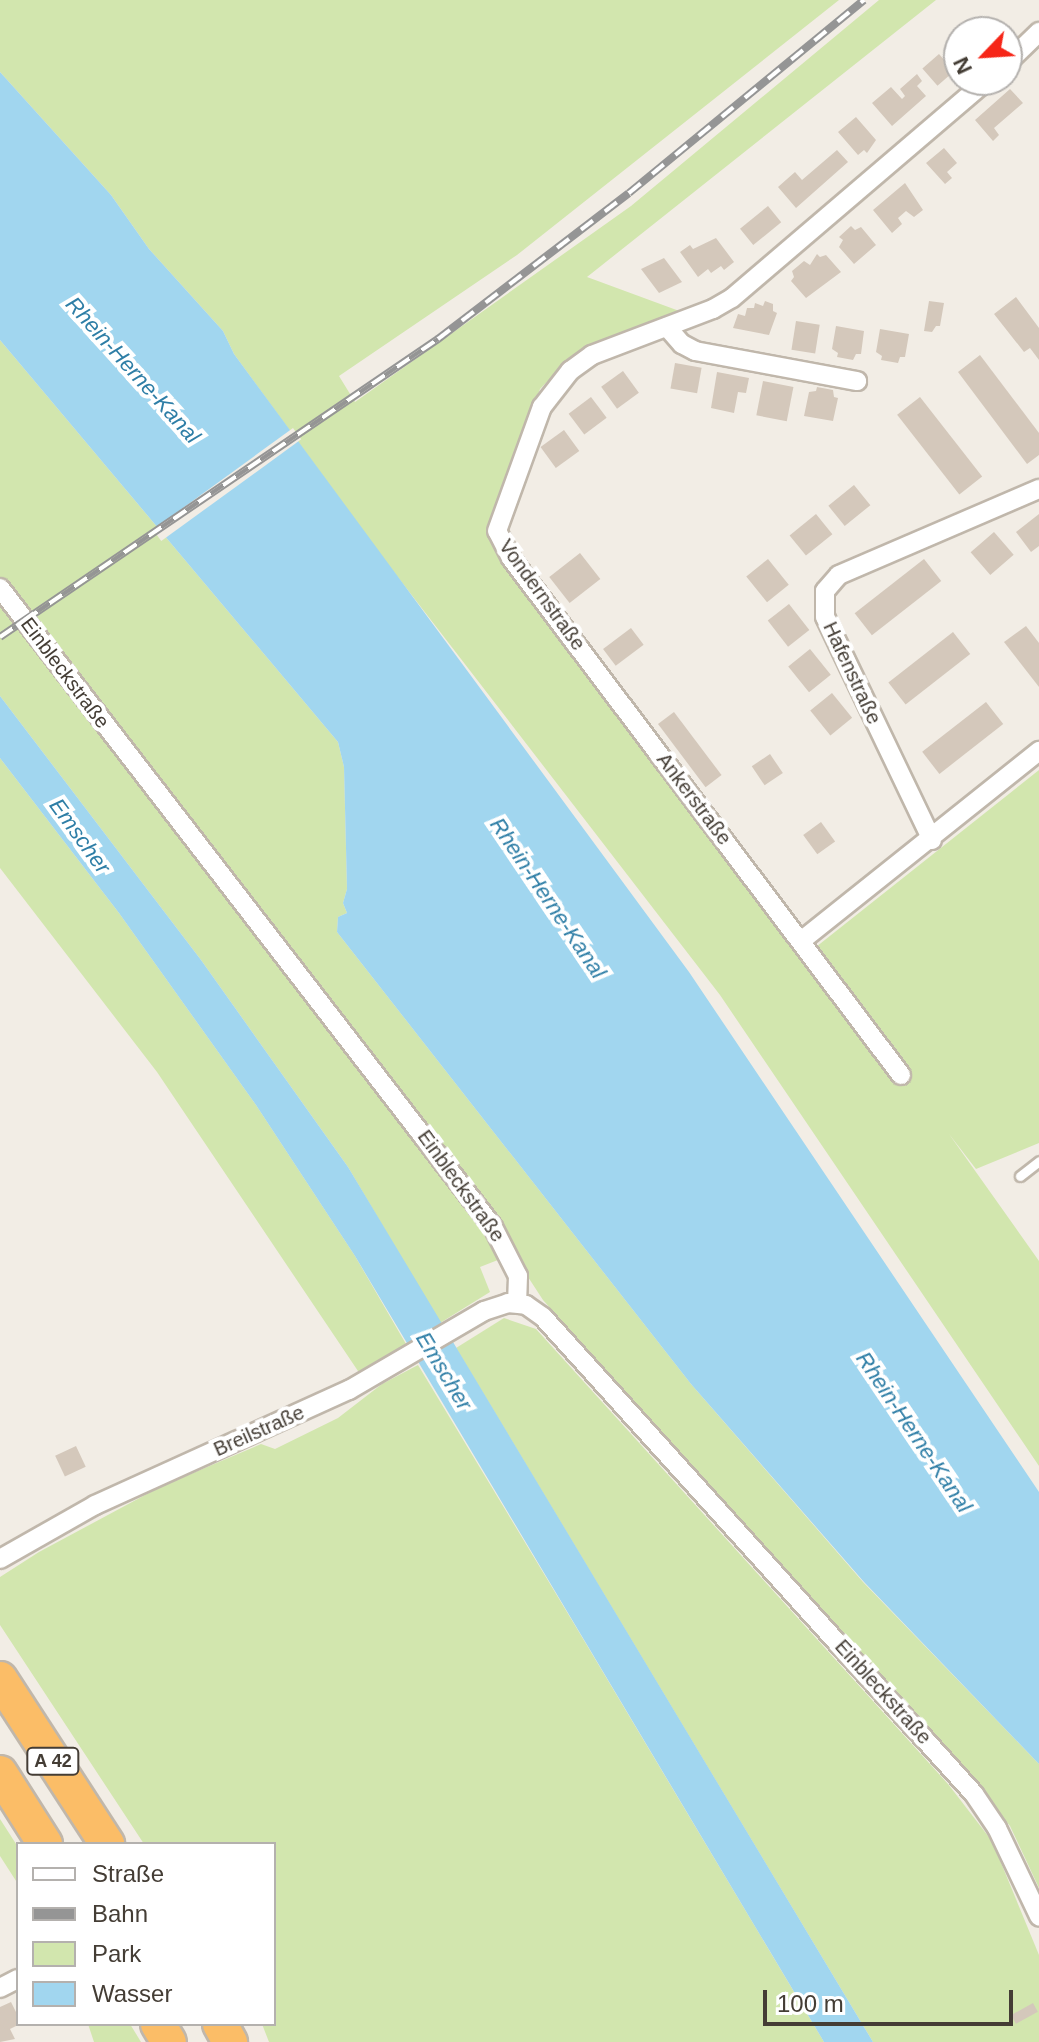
<!DOCTYPE html>
<meta charset="utf-8">
<style>
body{margin:0}
#map{position:relative;width:1039px;height:2042px;overflow:hidden;background:#f2ede5;font-family:Arial,sans-serif}
div>[style]{position:absolute}
.green>*{inset:0;background:#d2e6ae}
.water>*{inset:0;background:#a1d6ef}
.pier>*{inset:0;background:#f2ede5;transform-origin:0 0}
.building>*{inset:0;background:#d4c8bb;transform-origin:0 0}
.roads{filter:drop-shadow(2px 0 #c0b7ab) drop-shadow(-2px 0 #c0b7ab) drop-shadow(0 2px #c0b7ab) drop-shadow(0 -2px #c0b7ab)}
.lane>*{height:9px;margin:-4.5px;padding:0 4.5px;transform-origin:4.5px;border-radius:4.5px;background:#fff}
.street>*{height:18px;margin:-9px;padding:0 9px;transform-origin:9px;border-radius:9px;background:#fff}
.highway>*{height:34px;margin:-17px;padding:0 17px;transform-origin:17px;border-radius:17px;background:#fbbd67}
.rail>*{height:8px;margin-top:-4px;transform-origin:0;background:repeating-linear-gradient(90deg,#fff 0 15px,#959595 0 30px);box-sizing:border-box;border-block:2px solid #959595}
span{translate:-50% -50%;white-space:nowrap;text-align:center;line-height:1.15;-webkit-text-stroke:8px #fff;paint-order:stroke}
.shield-label span{padding:2px 6px;background:#fff;border:2px solid;border-radius:6px;-webkit-text-stroke-width:0}
.shield-label{font-size:18px;color:#443d35;font-weight:700}
.street-label{font-size:20px;color:#443d35}
.water-label{font-size:22px;color:#2e7ea6;font-style:italic}
.legend{position:absolute;left:16px;top:1842px;width:260px;height:184px;box-sizing:border-box;background:#fff;border:2px solid #b4b1ae;margin:0;padding:10px 14px;list-style:none;font-size:24px;color:#443d35}
.legend li{display:flex;align-items:center;gap:16px;height:40px}
.legend b{width:40px;border:2px solid #b4b1ae}
.north{position:absolute;left:943px;top:16px;width:80px;height:80px;box-sizing:border-box;background:#fff;border:2px solid #b4b1ae;border-radius:50%;rotate:245deg;font-size:22px;font-weight:700;line-height:32px;text-align:center;color:#443d35}
.north::after{content:'';display:block;margin:auto;width:28px;height:36px;background:#f62618;clip-path:polygon(50% 0,100% 100%,50% 72%,0 100%)}
.scale{position:absolute;left:763px;top:1990px;width:250px;height:36px;box-sizing:border-box;border:4px solid #443d35;border-top:0;padding-left:10px;font-size:24px;line-height:28px;white-space:nowrap;color:#443d35;-webkit-text-stroke:6px #fff;paint-order:stroke}
</style>
<div id="map">
<div class="green">
<div style="clip-path:polygon(0 0,839px 0,517px 255px,339px 376px,355px 402px,631px 206px,879px 0,936px 0,587px 277px,682px 312px,572px 356px,540px 389px,492px 518px,492px 539px,795px 944px,816px 947px,1039px 770px,1039px 1143px,976px 1169px,949px 1134px,1039px 1261px,1039px 1466px,720px 995px,380px 554px,234px 354px,223px 331px,149px 249px,111px 195px,0 72px)"></div>
<div style="clip-path:polygon(0 340px,338px 742px,344px 767px,347px 889px,343px 903px,347px 913px,338px 917px,337px 932px,691px 1384px,863px 1582px,1039px 1764px,1039px 1888px,1010px 1826px,968px 1774px,543px 1300px,513px 1254px,480px 1267px,490px 1292px,440px 1323px,348px 1167px,201px 960px,0 696px)"></div>
<div style="clip-path:polygon(0 758px,119px 913px,256px 1105px,355px 1256px,406px 1344px,360px 1374px,157px 1072px,0 868px)"></div>
<div style="clip-path:polygon(504px 1318px,536px 1329px,948px 1784px,992px 1841px,1039px 1955px,1039px 2042px,873px 2042px,456px 1348px)"></div>
<div style="clip-path:polygon(418px 1365px,573px 1622px,824px 2042px,269px 2042px,262px 2024px,274px 2024px,274px 1844px,144px 1844px,0 1625px,0 1577px,39px 1552px,160px 1487px,261px 1444px,275px 1449px,338px 1418px,382px 1384px)"></div>
<div style="clip-path:polygon(0 1819px,18px 1847px,18px 1884px,0 1856px)"></div>
<div style="clip-path:polygon(88px 2024px,130px 2024px,141px 2042px,94px 2042px)"></div>
</div>
<div class="water">
<div style="clip-path:polygon(0 72px,111px 195px,149px 249px,223px 331px,234px 354px,689px 972px,1039px 1492px,1039px 1764px,864px 1582px,691px 1384px,337px 932px,338px 917px,347px 913px,343px 903px,347px 889px,344px 767px,338px 742px,0 340px)"></div>
<div style="clip-path:polygon(0 696px,201px 960px,348px 1167px,873px 2042px,824px 2042px,355px 1256px,256px 1105px,119px 913px,0 758px)"></div>
</div>
<div class="pier">
<div style="left:293px;top:428px;width:14px;height:173px;rotate:54deg"></div>
</div>
<div class="building">
<div style="clip-path:polygon(981px 16px,995px 32px,973px 32px,979px 27px,974px 22px)"></div>
<div style="left:939px;top:54px;width:23px;height:22px;rotate:49deg"></div>
<div style="clip-path:polygon(917px 74px,922px 81px,917px 86px,926px 96px,892px 126px,872px 103px,891px 87px,902px 99px,905px 96px,900px 89px)"></div>
<div style="clip-path:polygon(1010px 89px,1023px 103px,994px 128px,999px 135px,993px 141px,975px 120px)"></div>
<div style="clip-path:polygon(856px 117px,876px 140px,867px 153px,864px 150px,858px 155px,838px 132px)"></div>
<div style="clip-path:polygon(944px 148px,957px 163px,947px 172px,952px 178px,945px 184px,926px 163px)"></div>
<div style="clip-path:polygon(837px 150px,848px 162px,796px 208px,778px 187px,795px 172px,802px 180px)"></div>
<div style="clip-path:polygon(905px 183px,923px 210px,914px 217px,906px 211px,898px 218px,902px 224px,892px 233px,873px 210px)"></div>
<div style="left:768px;top:206px;width:21px;height:36px;rotate:51deg"></div>
<div style="clip-path:polygon(851px 226px,855px 230px,861px 227px,876px 245px,854px 264px,839px 247px,843px 240px,839px 237px)"></div>
<div style="clip-path:polygon(716px 238px,734px 262px,724px 270px,721px 266px,711px 273px,708px 269px,698px 277px,680px 252px,690px 245px,693px 249px)"></div>
<div style="clip-path:polygon(817px 254px,820px 257px,826px 255px,841px 272px,806px 298px,791px 281px,794px 277px,792px 271px,804px 261px,810px 265px)"></div>
<div style="clip-path:polygon(664px 258px,682px 282px,659px 293px,641px 269px)"></div>
<div style="clip-path:polygon(1016px 297px,1039px 328px,1039px 360px,1030px 348px,1024px 352px,994px 314px)"></div>
<div style="clip-path:polygon(765px 301px,773px 304px,773px 311px,777px 313px,769px 335px,733px 328px,738px 314px,745px 316px,747px 308px,754px 308px,755px 303px,763px 306px)"></div>
<div style="clip-path:polygon(929px 301px,944px 303px,940px 326px,936px 326px,932px 332px,924px 331px)"></div>
<div style="left:796px;top:321px;width:24px;height:29px;rotate:9deg"></div>
<div style="clip-path:polygon(836px 326px,864px 331px,861px 354px,856px 354px,853px 360px,837px 357px,838px 353px,832px 349px)"></div>
<div style="clip-path:polygon(880px 329px,909px 334px,905px 357px,900px 357px,898px 363px,881px 360px,882px 356px,876px 352px)"></div>
<div style="clip-path:polygon(980px 355px,1039px 433px,1039px 455px,1027px 464px,958px 372px)"></div>
<div style="left:675px;top:363px;width:27px;height:26px;rotate:10deg"></div>
<div style="left:623px;top:371px;width:27px;height:27px;rotate:54deg"></div>
<div style="clip-path:polygon(717px 372px,749px 378px,746px 393px,738px 392px,734px 413px,711px 408px)"></div>
<div style="left:763px;top:381px;width:31px;height:35px;rotate:11deg"></div>
<div style="clip-path:polygon(817px 387px,833px 390px,834px 397px,838px 398px,833px 421px,804px 416px,809px 392px,816px 391px)"></div>
<div style="left:591px;top:397px;width:26px;height:28px;rotate:53deg"></div>
<div style="left:920px;top:397px;width:101px;height:29px;rotate:52deg"></div>
<div style="left:564px;top:430px;width:26px;height:29px;rotate:54deg"></div>
<div style="left:854px;top:485px;width:26px;height:33px;rotate:51deg"></div>
<div style="left:816px;top:514px;width:26px;height:34px;rotate:51deg"></div>
<div style="clip-path:polygon(1039px 514px,1039px 546px,1031px 552px,1016px 532px)"></div>
<div style="left:994px;top:532px;width:30px;height:31px;rotate:49deg"></div>
<div style="left:580px;top:553px;width:33px;height:39px;rotate:52deg"></div>
<div style="left:768px;top:559px;width:33px;height:28px;rotate:51deg"></div>
<div style="left:924px;top:559px;width:28px;height:88px;rotate:52deg"></div>
<div style="left:789px;top:604px;width:33px;height:27px;rotate:52deg"></div>
<div style="clip-path:polygon(1026px 626px,1039px 643px,1039px 687px,1004px 642px)"></div>
<div style="left:631px;top:628px;width:21px;height:35px;rotate:53deg"></div>
<div style="left:953px;top:632px;width:28px;height:82px;rotate:52deg"></div>
<div style="left:810px;top:649px;width:33px;height:28px;rotate:51deg"></div>
<div style="left:832px;top:693px;width:32px;height:28px;rotate:51deg"></div>
<div style="left:986px;top:702px;width:28px;height:81px;rotate:52deg"></div>
<div style="left:674px;top:712px;width:79px;height:20px;rotate:53deg"></div>
<div style="left:770px;top:754px;width:23px;height:22px;rotate:56deg"></div>
<div style="left:821px;top:822px;width:24px;height:22px;rotate:54deg"></div>
<div style="left:76px;top:1446px;width:23px;height:23px;rotate:65deg"></div>
<div style="clip-path:polygon(11px 2002px,18px 2016px,18px 2025px,10px 2029px,15px 2039px,0 2042px,0 2007px)"></div>
<div style="left:1033px;top:2003px;width:10px;height:25px;rotate:61deg"></div>
</div>
<div class="roads">
<div class="lane">
<div style="left:1020px;top:1176px;width:24px;rotate:-38deg"></div>
</div>
<div class="street">
<div style="left:1007px;top:63px;width:45px;rotate:-44.1deg"></div>
<div style="left:667px;top:327px;width:23px;rotate:49deg"></div>
<div style="left:682px;top:344px;width:15px;rotate:28deg"></div>
<div style="left:695px;top:351px;width:165px;rotate:10.5deg"></div>
<div style="left:0;top:588px;width:807px;rotate:52.35deg"></div>
<div style="left:493px;top:1227px;width:55px;rotate:63deg"></div>
<div style="left:518px;top:1276px;width:27px;rotate:92deg"></div>
<div style="left:932px;top:840px;width:247px;rotate:-115.6deg"></div>
<div style="left:825px;top:617px;width:26px;rotate:-90deg"></div>
<div style="left:825px;top:591px;width:21px;rotate:-49deg"></div>
<div style="left:839px;top:575px;width:218px;rotate:-23.3deg"></div>
<div style="left:801px;top:941px;width:305px;rotate:-38.6deg"></div>
<div style="left:901px;top:1075px;width:648px;rotate:-127.03deg"></div>
<div style="left:511px;top:558px;width:30px;rotate:-117deg"></div>
<div style="left:497px;top:531px;width:132px;rotate:-70.1deg"></div>
<div style="left:542px;top:407px;width:46px;rotate:-52.1deg"></div>
<div style="left:570px;top:371px;width:27px;rotate:-36deg"></div>
<div style="left:592px;top:355px;width:129px;rotate:-20.8deg"></div>
<div style="left:713px;top:309px;width:22px;rotate:-30deg"></div>
<div style="left:732px;top:298px;width:335px;rotate:-40.5deg"></div>
<div style="left:0;top:1559px;width:109px;rotate:-29.6deg"></div>
<div style="left:95px;top:1505px;width:279px;rotate:-24.4deg"></div>
<div style="left:349px;top:1390px;width:156px;rotate:-30.3deg"></div>
<div style="left:484px;top:1311px;width:25px;rotate:-18deg"></div>
<div style="left:508px;top:1303px;width:18px;rotate:6deg"></div>
<div style="left:526px;top:1305px;width:21px;rotate:35deg"></div>
<div style="left:543px;top:1317px;width:643px;rotate:47.9deg"></div>
<div style="left:974px;top:1794px;width:41px;rotate:55.9deg"></div>
<div style="left:997px;top:1828px;width:98px;rotate:64.5deg"></div>
<div style="left:0;top:1988px;width:20px;rotate:-27deg"></div>
</div>
<div class="highway">
<div style="left:0;top:1679px;width:197px;rotate:57deg"></div>
<div style="left:0;top:1773px;width:84px;rotate:57.6deg"></div>
<div style="left:158px;top:2024px;width:21px;rotate:59deg"></div>
<div style="left:220px;top:2024px;width:21px;rotate:61deg"></div>
</div>
</div>
<div class="rail">
<div style="left:0;top:637px;width:530px;rotate:-34.23deg"></div>
<div style="left:438px;top:339px;width:240px;rotate:-37.4deg"></div>
<div style="left:629px;top:193px;width:304px;rotate:-39.4deg"></div>
</div>
<div class="shield-label">
<span style="left:53px;top:1761px">A 42</span>
</div>
<div class="street-label">
<span style="left:542px;top:595px;rotate:54deg">Vondernstraße</span>
<span style="left:65px;top:673px;rotate:53deg">Einbleckstraße</span>
<span style="left:852px;top:673px;rotate:65deg">Hafenstraße</span>
<span style="left:694px;top:799px;rotate:53deg">Ankerstraße</span>
<span style="left:461px;top:1186px;rotate:54deg">Einbleckstraße</span>
<span style="left:259px;top:1431px;rotate:-24deg">Breilstraße</span>
<span style="left:883px;top:1692px;rotate:48deg">Einbleckstraße</span>
</div>
<div class="water-label">
<span style="left:133px;top:370px;rotate:48deg">Rhein-Herne-Kanal</span>
<span style="left:80px;top:836px;rotate:54deg">Emscher</span>
<span style="left:548px;top:898px;rotate:56deg">Rhein-Herne-Kanal</span>
<span style="left:444px;top:1371px;rotate:59deg">Emscher</span>
<span style="left:914px;top:1432px;rotate:56deg">Rhein-Herne-Kanal</span>
</div>
<ul class="legend">
<li><b style="height:10px;background:#fff"></b>Straße</li>
<li><b style="height:10px;background:#959595"></b>Bahn</li>
<li><b style="height:22px;background:#d2e6ae"></b>Park</li>
<li><b style="height:22px;background:#a1d6ef"></b>Wasser</li>
</ul>
<div class="north">N</div>
<div class="scale">100 m</div>
</div>
